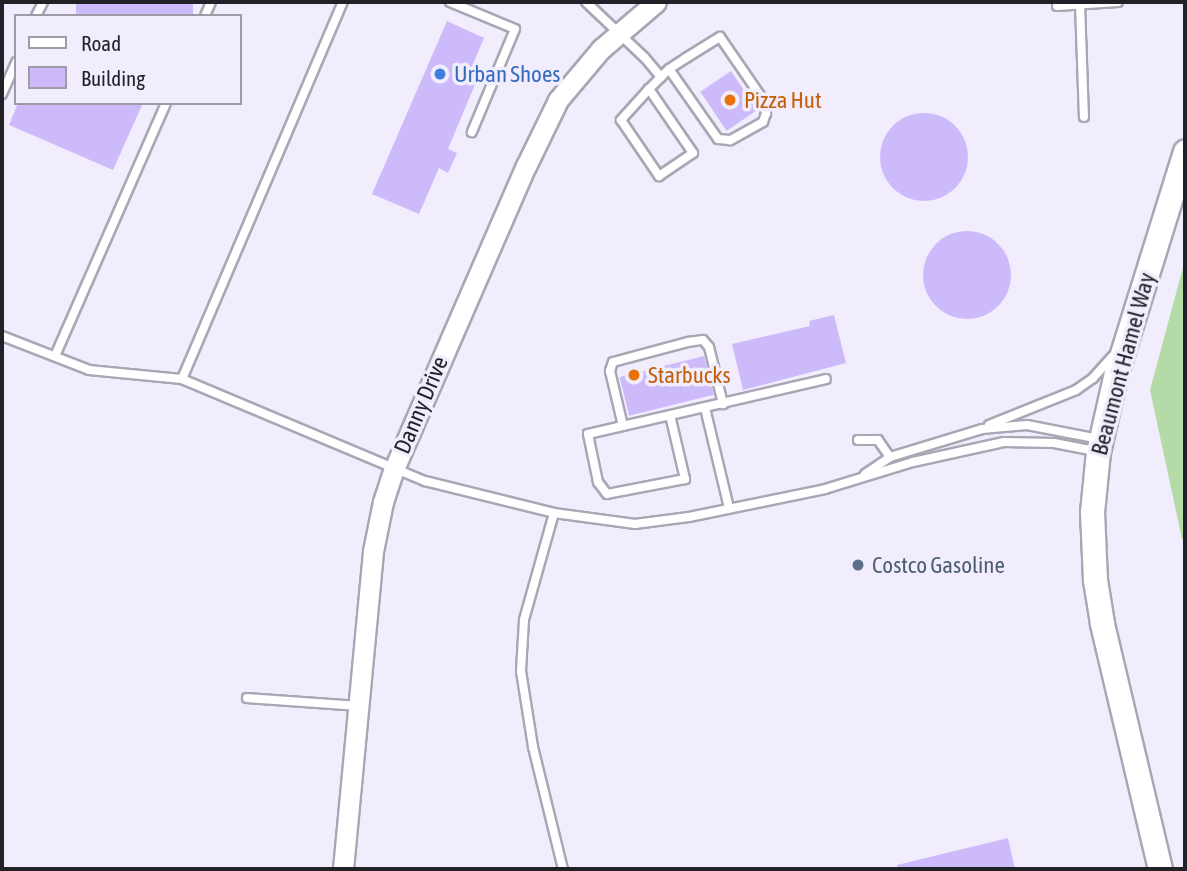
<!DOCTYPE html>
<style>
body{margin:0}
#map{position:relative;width:1187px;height:871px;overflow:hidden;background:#f1edfd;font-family:"Asap Condensed",sans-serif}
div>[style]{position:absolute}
.green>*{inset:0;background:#b4daa7}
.building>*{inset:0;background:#ccbafb;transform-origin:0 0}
.round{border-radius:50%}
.roads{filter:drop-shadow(2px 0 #a9a6b5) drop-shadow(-2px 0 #a9a6b5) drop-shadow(0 2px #a9a6b5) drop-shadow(0 -2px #a9a6b5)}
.service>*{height:8px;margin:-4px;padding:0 4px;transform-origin:4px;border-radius:4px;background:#fff}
.tertiary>*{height:19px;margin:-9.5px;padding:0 9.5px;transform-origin:9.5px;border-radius:9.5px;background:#fff}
.secondary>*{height:23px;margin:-11.5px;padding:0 11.5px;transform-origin:11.5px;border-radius:11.5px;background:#fff}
.dots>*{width:19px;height:19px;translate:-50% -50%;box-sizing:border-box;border:4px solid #f1edfd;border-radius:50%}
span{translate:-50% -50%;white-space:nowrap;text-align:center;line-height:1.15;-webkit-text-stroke:7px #f1edfd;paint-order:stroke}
.shop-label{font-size:23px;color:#366cbe}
.left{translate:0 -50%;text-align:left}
.food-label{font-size:23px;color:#c56008}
.street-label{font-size:23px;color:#222127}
.service-label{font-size:23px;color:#4e5e75}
.frame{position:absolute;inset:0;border:4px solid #222127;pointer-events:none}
.legend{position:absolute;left:14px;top:14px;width:228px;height:91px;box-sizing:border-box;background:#f1edfd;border:2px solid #9e9ba7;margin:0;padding:9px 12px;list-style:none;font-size:21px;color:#222127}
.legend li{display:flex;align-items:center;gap:14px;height:35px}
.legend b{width:35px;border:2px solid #9e9ba7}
</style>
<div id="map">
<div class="green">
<div style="clip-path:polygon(1185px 260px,1185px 539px,1182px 539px,1150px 390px)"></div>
</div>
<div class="building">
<div style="left:76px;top:2px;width:117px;height:15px"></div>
<div style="clip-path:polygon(447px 21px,484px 38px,470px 71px,479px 75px,448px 149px,457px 153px,448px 173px,439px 168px,419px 214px,372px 194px)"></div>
<div style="left:731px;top:71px;width:47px;height:37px;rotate:56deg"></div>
<div style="clip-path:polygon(18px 103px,143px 103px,113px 170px,9px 125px)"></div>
<div class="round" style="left:880px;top:113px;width:88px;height:88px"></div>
<div class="round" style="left:923px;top:231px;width:88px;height:88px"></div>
<div style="clip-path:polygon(834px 315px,846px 363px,743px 390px,732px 344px,810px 326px,809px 321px)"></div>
<div style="left:704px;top:356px;width:40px;height:87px;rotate:76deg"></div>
<div style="clip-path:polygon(1008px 838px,1015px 869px,898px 869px,897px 865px)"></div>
</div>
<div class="roads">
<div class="service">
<div style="left:450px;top:2px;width:70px;rotate:22.6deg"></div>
<div style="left:515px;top:29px;width:112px;rotate:112.7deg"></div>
<div style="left:586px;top:2px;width:81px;rotate:43.5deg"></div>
<div style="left:645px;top:58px;width:25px;rotate:50deg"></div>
<div style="left:661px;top:77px;width:17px;rotate:135deg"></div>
<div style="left:649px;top:89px;width:42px;rotate:132.1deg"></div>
<div style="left:621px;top:120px;width:68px;rotate:55.8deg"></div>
<div style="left:659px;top:176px;width:41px;rotate:-34.1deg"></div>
<div style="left:693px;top:153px;width:78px;rotate:-124.5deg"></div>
<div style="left:1080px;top:4px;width:113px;rotate:88deg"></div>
<div style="left:1057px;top:6px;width:61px;rotate:-3.8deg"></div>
<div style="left:36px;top:16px;width:16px;rotate:-63deg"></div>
<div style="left:205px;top:16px;width:15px;rotate:-67deg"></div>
<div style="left:661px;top:77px;width:11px;rotate:-45deg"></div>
<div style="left:669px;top:69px;width:20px;rotate:-33deg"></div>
<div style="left:686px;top:58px;width:40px;rotate:-32deg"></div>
<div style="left:720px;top:37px;width:74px;rotate:55.5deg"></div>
<div style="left:762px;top:98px;width:16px;rotate:75deg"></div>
<div style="left:766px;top:113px;width:9px;rotate:108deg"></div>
<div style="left:763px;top:122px;width:38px;rotate:151deg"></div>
<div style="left:730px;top:140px;width:12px;rotate:-175deg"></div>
<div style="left:718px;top:139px;width:85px;rotate:-125deg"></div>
<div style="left:2px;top:94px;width:35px;rotate:-66deg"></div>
<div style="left:2px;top:336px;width:93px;rotate:21.3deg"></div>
<div style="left:89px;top:370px;width:93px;rotate:5.5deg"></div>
<div style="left:182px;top:379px;width:264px;rotate:22.8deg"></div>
<div style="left:425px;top:481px;width:133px;rotate:13.9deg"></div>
<div style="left:554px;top:513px;width:82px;rotate:7.7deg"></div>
<div style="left:635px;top:524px;width:54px;rotate:-7.4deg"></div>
<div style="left:689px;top:517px;width:139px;rotate:-11.6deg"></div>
<div style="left:825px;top:489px;width:92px;rotate:-17.1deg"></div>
<div style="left:913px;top:462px;width:93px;rotate:-12.4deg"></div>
<div style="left:1004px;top:442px;width:50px;rotate:1.1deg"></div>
<div style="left:1054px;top:443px;width:42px;rotate:11deg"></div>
<div style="left:55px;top:356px;width:276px;rotate:-66.3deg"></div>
<div style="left:182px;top:379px;width:410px;rotate:-66.9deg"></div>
<div style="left:705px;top:408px;width:103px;rotate:76.5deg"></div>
<div style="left:670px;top:415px;width:66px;rotate:76.8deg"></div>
<div style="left:685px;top:479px;width:79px;rotate:169.1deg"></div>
<div style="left:607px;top:494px;width:15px;rotate:-127deg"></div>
<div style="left:598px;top:482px;width:49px;rotate:-101.8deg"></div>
<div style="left:588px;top:434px;width:244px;rotate:-13deg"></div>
<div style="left:989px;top:425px;width:94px;rotate:-21.9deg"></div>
<div style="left:1076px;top:390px;width:21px;rotate:-35deg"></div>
<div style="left:1093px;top:378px;width:30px;rotate:-48deg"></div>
<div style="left:623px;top:426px;width:57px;rotate:-103.3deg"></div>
<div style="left:610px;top:371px;width:9px;rotate:-72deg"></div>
<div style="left:613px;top:362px;width:78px;rotate:-14.9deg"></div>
<div style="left:688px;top:342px;width:15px;rotate:-8deg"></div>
<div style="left:703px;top:340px;width:9px;rotate:49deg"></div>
<div style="left:709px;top:347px;width:59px;rotate:76.2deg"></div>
<div style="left:858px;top:440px;width:20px"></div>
<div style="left:878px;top:440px;width:21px;rotate:55deg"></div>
<div style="left:865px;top:474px;width:30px;rotate:-34deg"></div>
<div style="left:890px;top:457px;width:96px;rotate:-16.9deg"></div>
<div style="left:982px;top:429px;width:45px;rotate:-5.1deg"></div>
<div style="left:1027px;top:425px;width:73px;rotate:11deg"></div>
<div style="left:554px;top:513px;width:111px;rotate:105.7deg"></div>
<div style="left:524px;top:620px;width:51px;rotate:93.4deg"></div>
<div style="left:521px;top:671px;width:77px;rotate:81deg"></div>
<div style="left:533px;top:747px;width:126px;rotate:76.2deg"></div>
<div style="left:247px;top:698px;width:112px;rotate:4.1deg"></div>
</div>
<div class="tertiary">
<div style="left:343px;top:869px;width:319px;rotate:-84.6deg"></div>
<div style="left:373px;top:551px;width:50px;rotate:-78.5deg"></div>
<div style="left:383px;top:502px;width:35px;rotate:-72deg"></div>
<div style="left:394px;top:469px;width:331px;rotate:-66.5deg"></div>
<div style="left:526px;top:166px;width:73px;rotate:-64.1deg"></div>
<div style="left:558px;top:100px;width:67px;rotate:-49.9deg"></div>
<div style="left:601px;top:49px;width:72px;rotate:-40.5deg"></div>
</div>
<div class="secondary">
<div style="left:1160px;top:869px;width:253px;rotate:-103.3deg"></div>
<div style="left:1102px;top:623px;width:44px;rotate:-99.2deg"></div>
<div style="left:1095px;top:580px;width:68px;rotate:-92.5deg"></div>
<div style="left:1092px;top:512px;width:60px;rotate:-84.3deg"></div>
<div style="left:1098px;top:452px;width:81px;rotate:-77.2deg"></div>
<div style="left:1116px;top:373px;width:232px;rotate:-72.7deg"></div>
</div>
</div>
<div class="dots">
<div style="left:440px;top:74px;background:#3f7fe0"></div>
<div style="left:730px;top:100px;background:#e8710a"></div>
<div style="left:634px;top:375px;background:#e8710a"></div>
<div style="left:858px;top:565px;background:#5c6f8a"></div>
</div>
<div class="shop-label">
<span class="left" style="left:454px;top:74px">Urban Shoes</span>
</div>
<div class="food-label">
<span class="left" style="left:744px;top:100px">Pizza Hut</span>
<span class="left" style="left:648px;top:375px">Starbucks</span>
</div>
<div class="street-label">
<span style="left:1123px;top:364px;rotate:-75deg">Beaumont Hamel Way</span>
<span style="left:421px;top:405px;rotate:-67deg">Danny Drive</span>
</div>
<div class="service-label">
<span class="left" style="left:872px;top:565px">Costco Gasoline</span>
</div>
<div class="frame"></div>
<ul class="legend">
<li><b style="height:9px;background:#fff"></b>Road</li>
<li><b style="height:19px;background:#ccbafb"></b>Building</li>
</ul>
</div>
